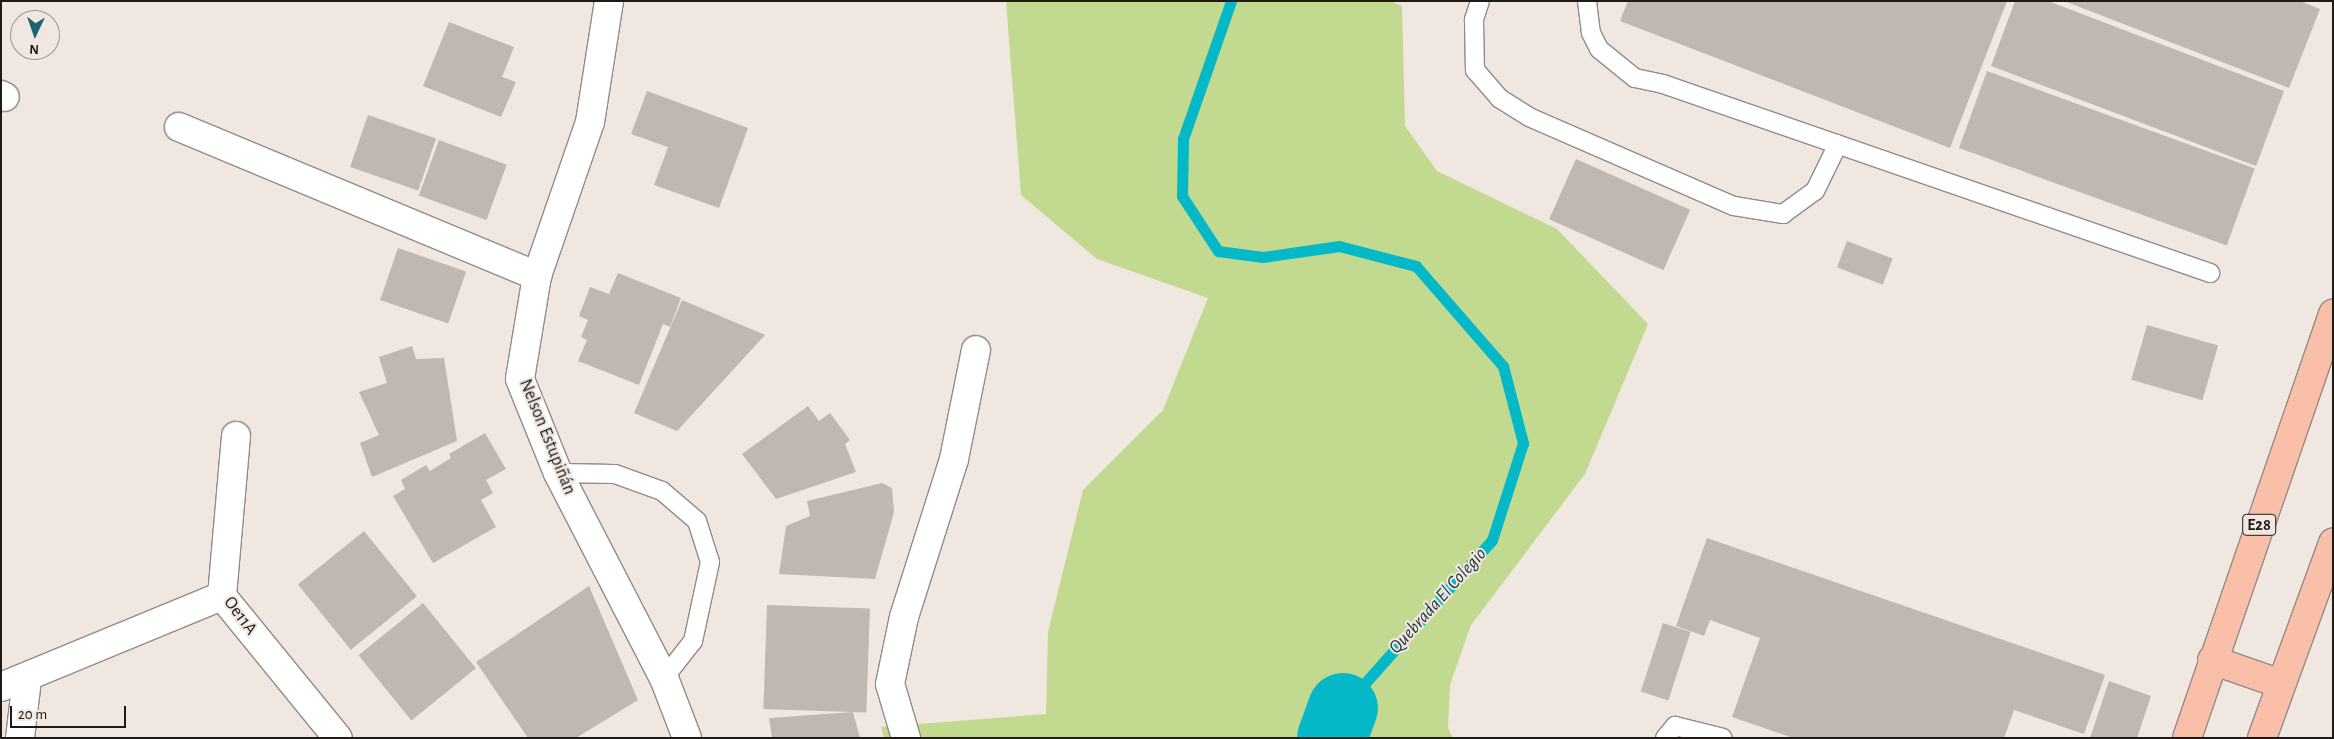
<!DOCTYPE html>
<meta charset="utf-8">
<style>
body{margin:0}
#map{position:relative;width:2334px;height:739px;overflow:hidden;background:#f0e7e1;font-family:"Alegreya Sans",sans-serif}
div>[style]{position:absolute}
.green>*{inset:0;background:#c2d990}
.stream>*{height:11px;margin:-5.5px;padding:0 5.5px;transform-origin:5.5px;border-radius:5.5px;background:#04b8c8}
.river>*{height:70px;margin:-35px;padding:0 35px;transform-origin:35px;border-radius:35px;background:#04b8c8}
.building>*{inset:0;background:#bfb7b0;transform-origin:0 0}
.roads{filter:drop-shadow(1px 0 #938b85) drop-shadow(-1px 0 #938b85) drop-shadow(0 1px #938b85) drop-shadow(0 -1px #938b85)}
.lane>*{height:18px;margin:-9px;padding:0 9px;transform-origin:9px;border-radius:9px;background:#fff}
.street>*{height:28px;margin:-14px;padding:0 14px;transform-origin:14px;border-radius:14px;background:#fff}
.primary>*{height:28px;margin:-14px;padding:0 14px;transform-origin:14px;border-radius:14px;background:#f9bfa9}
span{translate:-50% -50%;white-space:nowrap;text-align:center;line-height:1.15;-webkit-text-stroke:4px #f0e7e1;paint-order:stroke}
.shield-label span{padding:1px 4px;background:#f0e7e1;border:1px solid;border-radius:4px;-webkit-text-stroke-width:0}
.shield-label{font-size:16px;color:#1d1a18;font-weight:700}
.street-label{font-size:18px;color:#1d1a18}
.water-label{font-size:19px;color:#1a3234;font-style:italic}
.frame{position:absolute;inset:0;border:2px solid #1d1a18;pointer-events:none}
.north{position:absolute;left:10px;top:10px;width:50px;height:50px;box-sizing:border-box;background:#f0e7e1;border:1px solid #9c9591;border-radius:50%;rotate:183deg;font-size:14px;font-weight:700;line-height:20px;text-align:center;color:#1d1a18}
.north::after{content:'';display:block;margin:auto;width:18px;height:22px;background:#1b6572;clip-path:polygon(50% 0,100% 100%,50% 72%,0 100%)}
.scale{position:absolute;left:10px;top:706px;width:116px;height:22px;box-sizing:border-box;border:2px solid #1d1a18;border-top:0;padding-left:6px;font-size:15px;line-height:18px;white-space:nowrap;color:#1d1a18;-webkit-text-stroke:4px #f0e7e1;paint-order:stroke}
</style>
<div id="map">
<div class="green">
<div style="clip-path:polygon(1006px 1px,1391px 1px,1402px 6px,1405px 126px,1437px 171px,1557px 229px,1648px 324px,1585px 474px,1471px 625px,1450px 685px,1448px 728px,1453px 738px,884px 738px,881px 727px,1046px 714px,1048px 632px,1083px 490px,1163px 410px,1208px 298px,1097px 259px,1021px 195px)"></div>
</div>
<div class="stream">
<div style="left:1231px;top:1px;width:146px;rotate:109.2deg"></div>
<div style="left:1183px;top:139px;width:57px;rotate:91deg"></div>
<div style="left:1182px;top:196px;width:66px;rotate:56.8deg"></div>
<div style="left:1218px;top:251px;width:45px;rotate:7.6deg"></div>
<div style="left:1263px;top:257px;width:77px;rotate:-8.2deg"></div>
<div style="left:1339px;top:246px;width:80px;rotate:14.6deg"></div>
<div style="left:1416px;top:266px;width:133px;rotate:49deg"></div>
<div style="left:1503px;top:366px;width:80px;rotate:75.4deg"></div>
<div style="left:1523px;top:443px;width:102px;rotate:107.7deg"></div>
<div style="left:1492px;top:540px;width:225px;rotate:131.6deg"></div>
</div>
<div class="river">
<div style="left:1332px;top:738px;width:32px;rotate:-70deg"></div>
</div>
<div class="building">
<div style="clip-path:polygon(1628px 1px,2007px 1px,1950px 148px,1620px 21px)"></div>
<div style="clip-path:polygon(2015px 1px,2048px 1px,2284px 91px,2256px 166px,1991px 66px)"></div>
<div style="clip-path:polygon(2064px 1px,2300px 1px,2320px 9px,2289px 88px)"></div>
<div style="clip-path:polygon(449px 22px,514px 47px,502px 77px,516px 82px,501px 117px,423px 86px)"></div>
<div style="left:1987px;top:71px;width:285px;height:82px;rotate:20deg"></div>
<div style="clip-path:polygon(647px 91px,748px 128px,719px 208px,654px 185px,668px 147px,631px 134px)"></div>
<div style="left:368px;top:115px;width:72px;height:55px;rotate:19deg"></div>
<div style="left:439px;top:140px;width:72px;height:59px;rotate:20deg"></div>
<div style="left:1576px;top:159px;width:125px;height:66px;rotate:24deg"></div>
<div style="left:1847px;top:241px;width:49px;height:28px;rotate:21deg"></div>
<div style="left:398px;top:248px;width:72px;height:55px;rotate:19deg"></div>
<div style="clip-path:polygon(618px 273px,681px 298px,670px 327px,663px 324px,639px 385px,578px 361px,587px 340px,581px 337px,588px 320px,579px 316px,590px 287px,609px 294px)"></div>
<div style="clip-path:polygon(682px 300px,765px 335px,677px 431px,634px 413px)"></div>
<div style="left:2147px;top:325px;width:74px;height:57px;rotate:16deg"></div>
<div style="clip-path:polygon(412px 346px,416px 359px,444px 358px,457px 441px,372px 477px,360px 443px,379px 435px,359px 392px,387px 383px,379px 357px)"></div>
<div style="clip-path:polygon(808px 406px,819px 421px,830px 413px,850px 440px,845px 444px,856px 472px,776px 499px,742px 454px)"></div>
<div style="clip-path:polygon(485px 433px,506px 469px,486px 480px,493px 493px,481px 500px,496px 527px,433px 563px,393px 496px,405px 489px,401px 480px,426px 465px,430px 471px,451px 458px,449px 454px)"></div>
<div style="clip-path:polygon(882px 483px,892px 488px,894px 512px,875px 579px,779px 574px,786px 526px,810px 516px,807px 501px)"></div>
<div style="left:364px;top:531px;width:84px;height:85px;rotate:51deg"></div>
<div style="clip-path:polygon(1707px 538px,2105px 675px,2084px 734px,2014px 710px,2004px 738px,1793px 738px,1732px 717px,1760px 638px,1710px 620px,1704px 636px,1676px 626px)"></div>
<div style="clip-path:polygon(589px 586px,638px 700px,576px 738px,528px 738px,476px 662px)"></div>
<div style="left:423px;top:603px;width:84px;height:83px;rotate:51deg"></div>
<div style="left:767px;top:605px;width:103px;height:104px;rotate:2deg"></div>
<div style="left:1663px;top:623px;width:29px;height:72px;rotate:18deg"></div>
<div style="clip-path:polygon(2109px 681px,2151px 696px,2137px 738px,2090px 738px)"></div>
<div style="clip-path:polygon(853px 712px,860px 738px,772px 738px,769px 718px)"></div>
</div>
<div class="roads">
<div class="lane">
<div style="left:1480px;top:1px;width:20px;rotate:108deg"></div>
<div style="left:1474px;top:20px;width:50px;rotate:88.9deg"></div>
<div style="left:1475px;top:70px;width:37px;rotate:49deg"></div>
<div style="left:1499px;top:98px;width:36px;rotate:32deg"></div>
<div style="left:1529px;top:117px;width:223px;rotate:23.5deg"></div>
<div style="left:1734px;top:206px;width:50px;rotate:9.3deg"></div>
<div style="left:1783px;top:214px;width:39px;rotate:-36deg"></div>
<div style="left:1815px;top:191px;width:52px;rotate:-63.9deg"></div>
<div style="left:1587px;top:1px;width:32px;rotate:83deg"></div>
<div style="left:1591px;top:33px;width:18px;rotate:63deg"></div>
<div style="left:1599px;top:49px;width:46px;rotate:38.9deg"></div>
<div style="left:1635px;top:78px;width:29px;rotate:12deg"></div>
<div style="left:1663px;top:84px;width:579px;rotate:19.06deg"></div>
<div style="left:558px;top:473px;width:57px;rotate:1deg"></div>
<div style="left:615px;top:474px;width:50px;rotate:19.9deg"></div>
<div style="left:662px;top:491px;width:46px;rotate:40.6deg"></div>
<div style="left:697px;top:521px;width:43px;rotate:72.4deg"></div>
<div style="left:710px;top:562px;width:81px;rotate:102.1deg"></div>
<div style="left:693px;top:641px;width:47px;rotate:128.1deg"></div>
<div style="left:1665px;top:738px;width:16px;rotate:-50deg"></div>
<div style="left:1675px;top:726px;width:49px;rotate:14deg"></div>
</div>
<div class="street">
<div style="left:609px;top:1px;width:122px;rotate:98.9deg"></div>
<div style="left:590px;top:122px;width:163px;rotate:109deg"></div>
<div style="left:537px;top:276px;width:104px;rotate:99.4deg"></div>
<div style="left:520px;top:379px;width:101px;rotate:68deg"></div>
<div style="left:558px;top:473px;width:231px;rotate:62.7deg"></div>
<div style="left:664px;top:678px;width:64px;rotate:69deg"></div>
<div style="left:1px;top:95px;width:4px;rotate:27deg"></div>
<div style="left:179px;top:127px;width:388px;rotate:22.6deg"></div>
<div style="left:236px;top:436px;width:161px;rotate:95deg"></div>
<div style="left:222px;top:596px;width:183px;rotate:50.8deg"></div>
<div style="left:1px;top:687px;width:239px;rotate:-22.4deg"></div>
<div style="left:20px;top:738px;width:59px;rotate:-83.2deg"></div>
<div style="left:906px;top:738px;width:56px;rotate:-106.5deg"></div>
<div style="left:890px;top:684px;width:68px;rotate:-78.2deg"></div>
<div style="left:904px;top:617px;width:166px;rotate:-72.4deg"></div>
<div style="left:954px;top:459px;width:111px;rotate:-78.6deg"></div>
</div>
<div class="primary">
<div style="left:2212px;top:660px;width:73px;rotate:19.2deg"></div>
<div style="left:2187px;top:738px;width:449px;rotate:-71deg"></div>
<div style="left:2262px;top:738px;width:208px;rotate:-70deg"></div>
</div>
</div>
<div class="shield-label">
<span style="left:2259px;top:525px">E28</span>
</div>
<div class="street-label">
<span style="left:547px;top:437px;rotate:68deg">Nelson Estupiñán</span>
<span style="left:240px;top:616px;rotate:53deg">Oe11A</span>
</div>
<div class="water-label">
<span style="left:1438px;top:601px;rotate:-48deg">Quebrada El Colegio</span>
</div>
<div class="frame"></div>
<div class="north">N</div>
<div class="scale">20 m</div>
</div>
